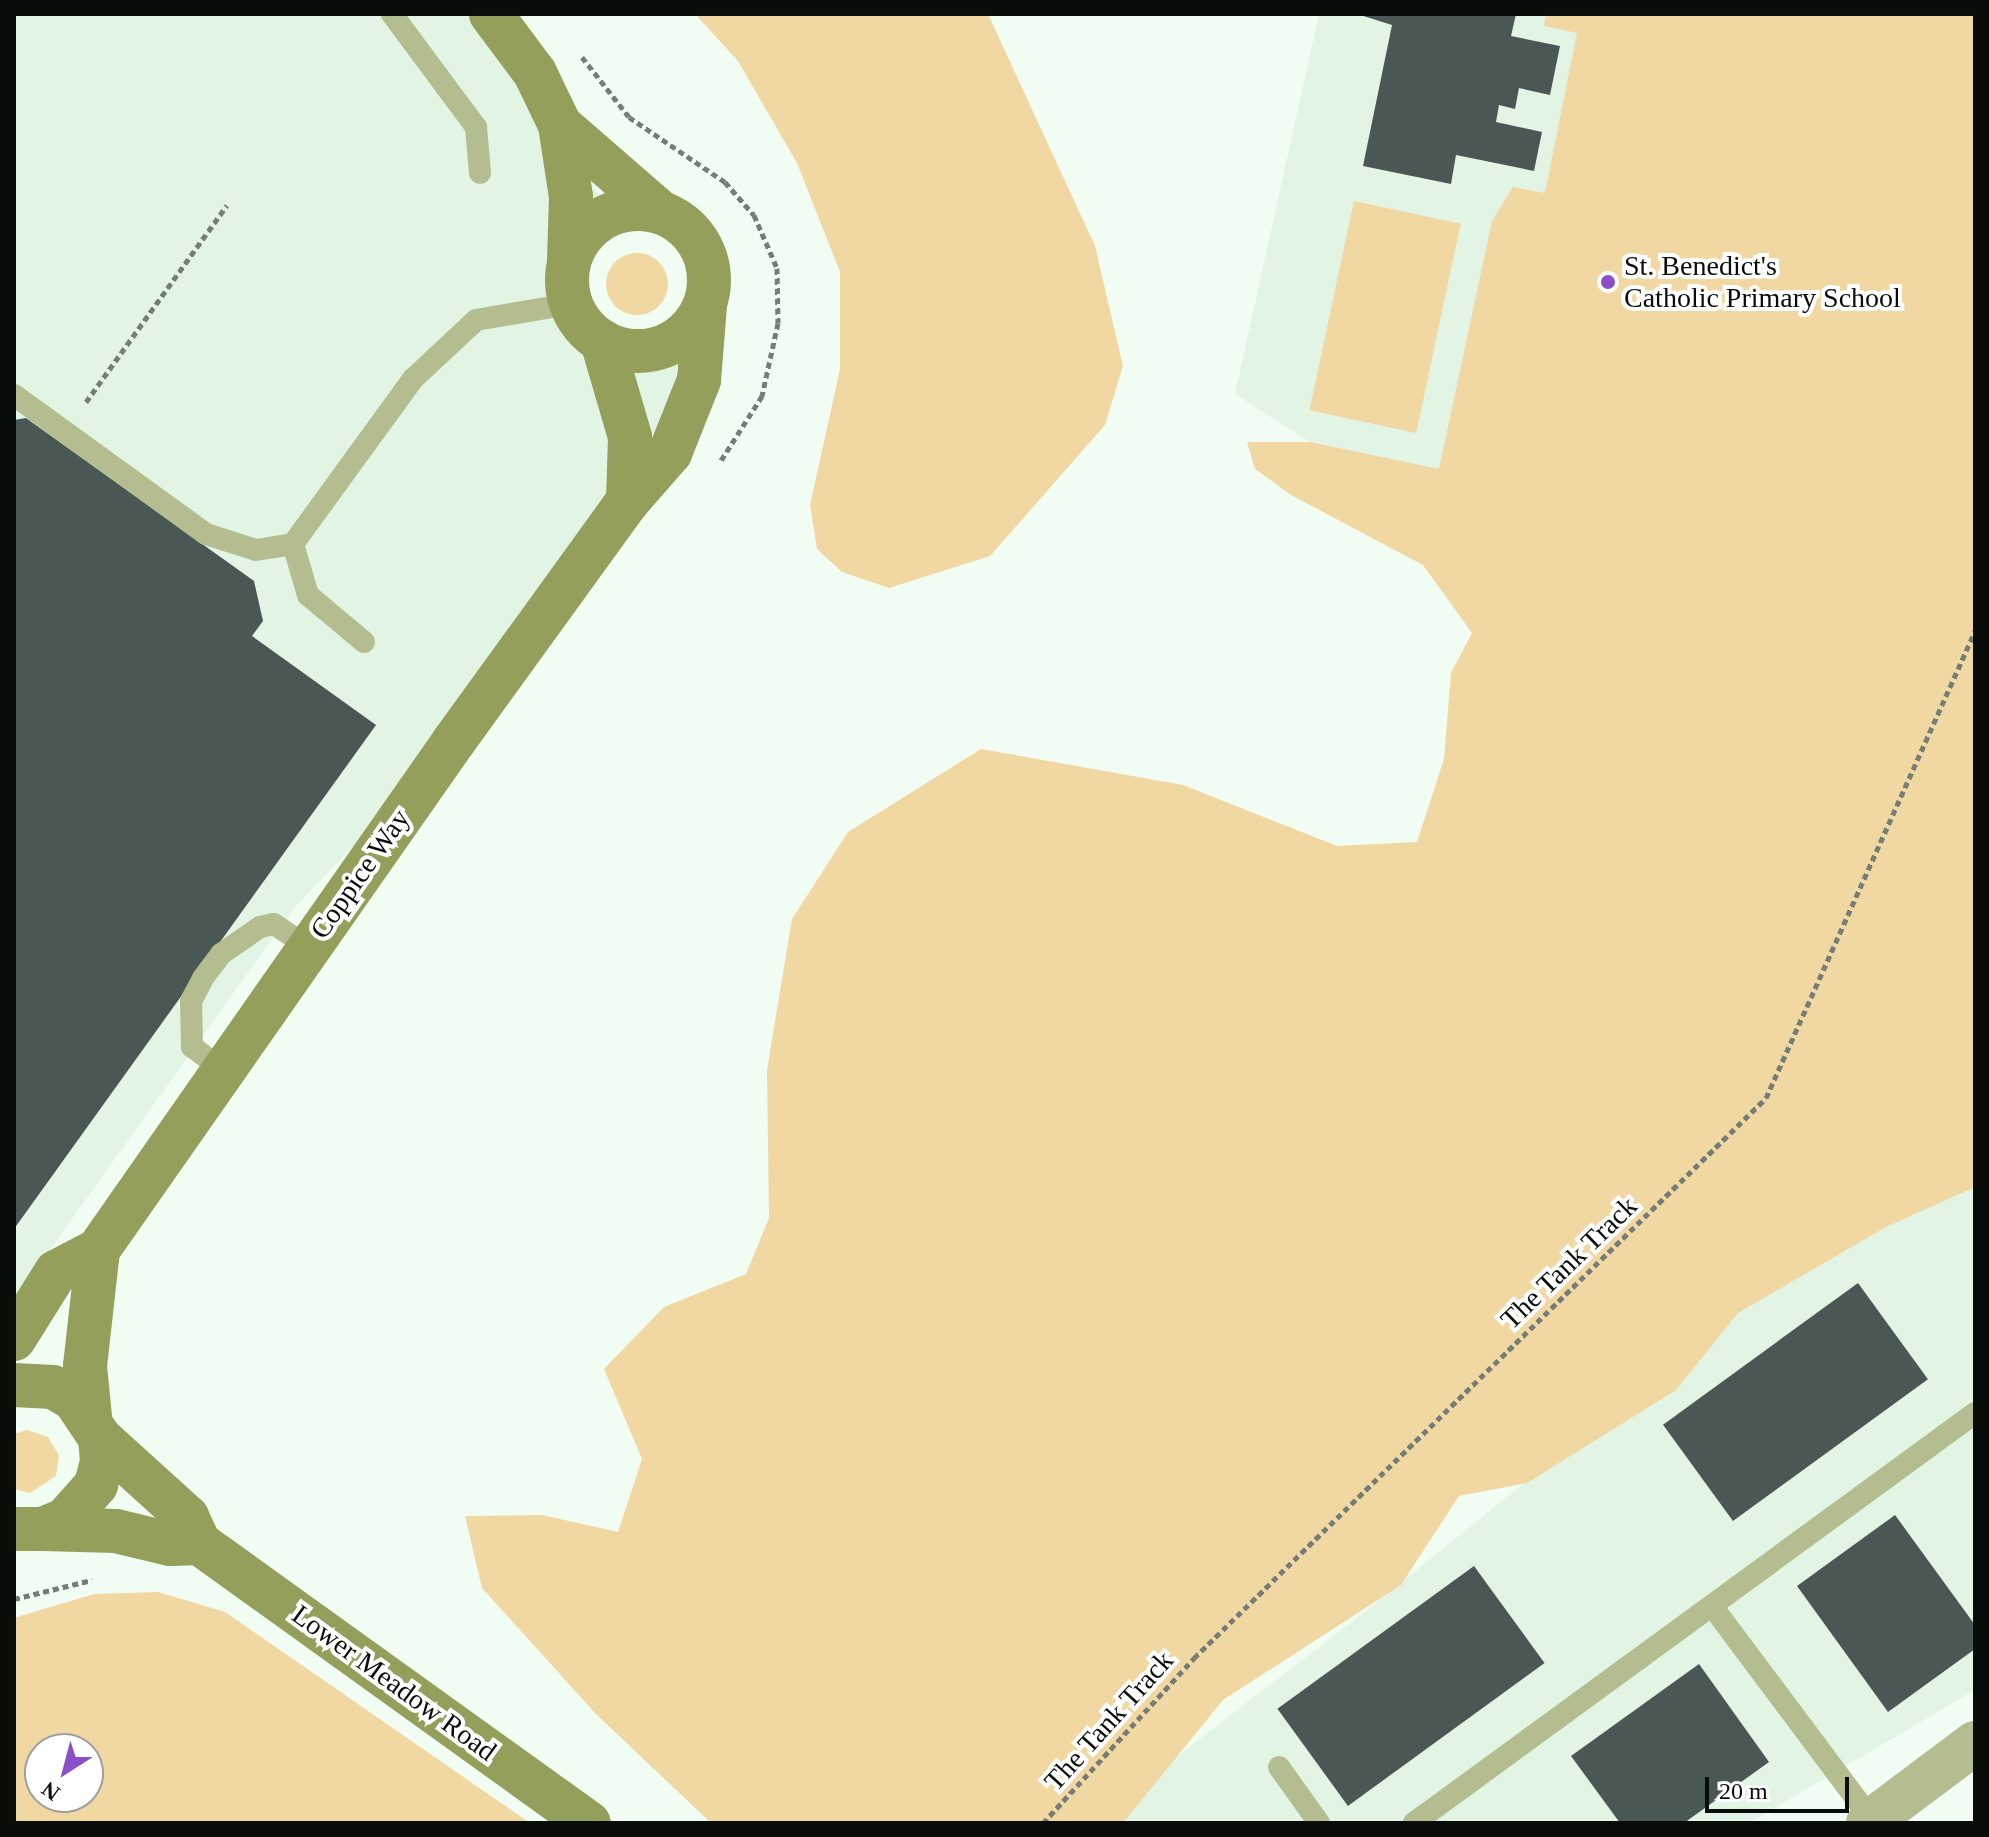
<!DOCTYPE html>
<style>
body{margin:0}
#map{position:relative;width:1989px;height:1837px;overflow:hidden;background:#f1fdf2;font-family:"Times New Roman",serif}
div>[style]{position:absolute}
.built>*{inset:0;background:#e2f4e3}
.green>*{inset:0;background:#f1d7a1;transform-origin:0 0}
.round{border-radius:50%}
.building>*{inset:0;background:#495854;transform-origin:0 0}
.path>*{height:5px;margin-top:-2.5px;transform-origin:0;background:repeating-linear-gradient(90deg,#757d76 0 6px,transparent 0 10px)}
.lane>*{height:22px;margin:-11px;padding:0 11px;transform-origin:11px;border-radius:11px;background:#b4bd90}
.street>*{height:44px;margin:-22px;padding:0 22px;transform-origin:22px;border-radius:22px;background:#b4bd90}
.secondary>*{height:44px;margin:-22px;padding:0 22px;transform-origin:22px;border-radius:22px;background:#939f5a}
.secondary>.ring{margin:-22px;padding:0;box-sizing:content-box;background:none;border:44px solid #939f5a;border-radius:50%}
.dots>*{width:22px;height:22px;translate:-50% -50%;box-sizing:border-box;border:4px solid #fff;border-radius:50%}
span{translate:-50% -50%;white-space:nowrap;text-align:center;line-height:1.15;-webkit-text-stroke:8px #fff;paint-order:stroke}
.poi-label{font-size:28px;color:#090d09}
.left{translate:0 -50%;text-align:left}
.street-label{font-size:28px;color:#090d09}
.frame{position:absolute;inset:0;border:16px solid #090d09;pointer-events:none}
.north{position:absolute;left:24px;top:1733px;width:80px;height:80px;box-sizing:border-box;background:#fff;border:2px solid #9d9e9d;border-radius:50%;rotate:216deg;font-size:22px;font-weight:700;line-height:32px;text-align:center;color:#090d09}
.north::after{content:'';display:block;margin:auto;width:28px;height:36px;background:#8b50c7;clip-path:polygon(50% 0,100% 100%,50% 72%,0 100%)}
.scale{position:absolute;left:1705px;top:1777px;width:144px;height:36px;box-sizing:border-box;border:4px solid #090d09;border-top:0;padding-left:10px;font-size:24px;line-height:28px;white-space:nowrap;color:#090d09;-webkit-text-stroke:6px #fff;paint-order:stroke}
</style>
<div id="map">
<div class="built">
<div style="clip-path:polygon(14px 14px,491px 14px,535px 73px,609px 215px,580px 243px,570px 267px,582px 329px,594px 342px,635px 361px,680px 354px,669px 412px,632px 503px,454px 741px,295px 907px,14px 1300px)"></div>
<div style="clip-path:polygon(1319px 14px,1975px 14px,1810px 551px,1310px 442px,1235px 394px)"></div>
<div style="clip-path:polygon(1975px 1155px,1975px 1690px,1749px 1823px,1090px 1823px,1357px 1618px,1748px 1302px)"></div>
</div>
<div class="green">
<div style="clip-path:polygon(695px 14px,988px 14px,1095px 246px,1123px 366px,1105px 425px,990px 556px,889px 588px,842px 572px,817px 549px,810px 505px,840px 369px,840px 272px,797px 163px,738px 61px)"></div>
<div style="clip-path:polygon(1546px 14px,1975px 14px,1975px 1187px,1886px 1227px,1738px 1313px,1676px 1390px,1527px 1483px,1459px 1496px,1401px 1585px,1223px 1700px,1123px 1823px,711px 1823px,596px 1714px,482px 1588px,465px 1516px,542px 1515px,618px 1532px,642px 1459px,604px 1369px,664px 1307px,746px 1274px,769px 1218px,767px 1070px,792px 919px,848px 832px,981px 749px,1183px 785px,1337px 846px,1417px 842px,1444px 759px,1451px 673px,1472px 633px,1423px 565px,1291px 495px,1255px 469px,1247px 442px,1310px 442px,1439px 469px,1492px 221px,1513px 187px,1545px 193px,1577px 33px,1544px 26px)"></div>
<div style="left:1354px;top:201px;width:109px;height:214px;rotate:12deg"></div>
<div class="round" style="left:606px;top:253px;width:62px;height:62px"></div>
<div style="clip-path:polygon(27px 1430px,48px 1437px,59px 1455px,56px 1476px,30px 1493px,14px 1489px,14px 1434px)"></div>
<div style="clip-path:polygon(evenodd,158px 1592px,225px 1612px,530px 1823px,14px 1823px,14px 1618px,94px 1594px,158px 1592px,88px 1749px,88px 1797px,40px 1797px,40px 1749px,88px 1749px)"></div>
</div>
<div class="building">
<div style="clip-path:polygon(1357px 14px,1516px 14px,1511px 36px,1560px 46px,1550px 95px,1519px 88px,1515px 109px,1499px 105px,1496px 122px,1542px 132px,1534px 171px,1456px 155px,1451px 184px,1363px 166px,1392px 25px)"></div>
<div style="clip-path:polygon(26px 418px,254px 581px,263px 621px,252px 636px,376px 725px,14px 1229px,14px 420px)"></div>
<div style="left:1858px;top:1283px;width:119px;height:241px;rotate:54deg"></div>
<div style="clip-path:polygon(1895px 1515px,1975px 1625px,1975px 1649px,1888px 1712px,1797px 1586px)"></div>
<div style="left:1474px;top:1566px;width:120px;height:243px;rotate:54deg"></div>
<div style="clip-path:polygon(1699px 1664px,1769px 1762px,1684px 1823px,1620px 1823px,1571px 1756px)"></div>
</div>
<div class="path">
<div style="left:582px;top:57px;width:76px;rotate:51.9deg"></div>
<div style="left:629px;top:117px;width:116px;rotate:34.1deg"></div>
<div style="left:725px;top:182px;width:44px;rotate:48.7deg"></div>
<div style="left:754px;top:215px;width:58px;rotate:66.5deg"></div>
<div style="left:777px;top:268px;width:55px;rotate:89deg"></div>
<div style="left:778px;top:323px;width:75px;rotate:102.4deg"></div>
<div style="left:762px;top:396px;width:78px;rotate:122.5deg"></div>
<div style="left:86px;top:402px;width:242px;rotate:-54.4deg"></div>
<div style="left:14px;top:1599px;width:80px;rotate:-13.7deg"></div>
<div style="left:1043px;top:1823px;width:224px;rotate:-47.5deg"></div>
<div style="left:1194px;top:1658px;width:800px;rotate:-44.39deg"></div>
<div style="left:1766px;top:1098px;width:512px;rotate:-65.89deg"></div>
</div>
<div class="lane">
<div style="left:392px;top:14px;width:141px;rotate:53.4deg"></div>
<div style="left:476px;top:127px;width:46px;rotate:85deg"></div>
<div style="left:14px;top:395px;width:237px;rotate:35.9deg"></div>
<div style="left:206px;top:534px;width:52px;rotate:17.7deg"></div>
<div style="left:256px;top:550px;width:37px;rotate:-9deg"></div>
<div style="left:293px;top:544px;width:204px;rotate:-54deg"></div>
<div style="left:413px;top:379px;width:86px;rotate:-43.1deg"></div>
<div style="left:476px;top:320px;width:95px;rotate:-9.7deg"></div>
<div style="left:293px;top:544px;width:53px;rotate:73.6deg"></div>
<div style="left:308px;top:595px;width:73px;rotate:40deg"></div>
<div style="left:223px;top:1070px;width:39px;rotate:-143deg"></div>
<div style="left:192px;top:1047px;width:46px;rotate:-91.2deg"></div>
<div style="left:191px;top:1001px;width:26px;rotate:-62deg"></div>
<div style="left:203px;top:978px;width:30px;rotate:-53deg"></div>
<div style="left:221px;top:954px;width:47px;rotate:-34.7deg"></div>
<div style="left:260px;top:927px;width:14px;rotate:-12deg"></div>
<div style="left:274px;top:924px;width:41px;rotate:34.1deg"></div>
<div style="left:1712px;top:1606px;width:267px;rotate:53.2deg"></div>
<div style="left:1279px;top:1767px;width:69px;rotate:54.5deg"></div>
<div style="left:1414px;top:1823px;width:695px;rotate:-36.16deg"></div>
</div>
<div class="street">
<div style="left:1868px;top:1823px;width:134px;rotate:-36.8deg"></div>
</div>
<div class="secondary">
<div style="left:491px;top:14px;width:74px;rotate:53.3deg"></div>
<div style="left:535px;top:73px;width:58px;rotate:64.3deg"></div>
<div style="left:560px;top:125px;width:73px;rotate:81.3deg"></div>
<div style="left:571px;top:197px;width:62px;rotate:91.8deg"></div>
<div style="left:560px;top:125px;width:133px;rotate:41deg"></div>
<div class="ring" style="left:567px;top:209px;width:98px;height:98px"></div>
<div style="left:602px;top:341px;width:100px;rotate:73.7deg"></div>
<div style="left:630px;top:437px;width:64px;rotate:91.8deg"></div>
<div style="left:14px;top:1339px;width:79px;rotate:-57.9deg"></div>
<div style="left:56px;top:1272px;width:47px;rotate:-27.6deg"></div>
<div style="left:14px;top:1385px;width:39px;rotate:3deg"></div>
<div style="left:53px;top:1387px;width:24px;rotate:30deg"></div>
<div style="left:74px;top:1399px;width:47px;rotate:56.3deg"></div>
<div style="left:100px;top:1438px;width:24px;rotate:85deg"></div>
<div style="left:102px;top:1462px;width:24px;rotate:105deg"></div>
<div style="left:96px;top:1485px;width:47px;rotate:131.5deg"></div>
<div style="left:65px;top:1520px;width:24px;rotate:158deg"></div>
<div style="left:43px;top:1529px;width:29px;rotate:180deg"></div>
<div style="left:90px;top:1417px;width:51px;rotate:-95.6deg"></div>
<div style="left:85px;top:1366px;width:117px;rotate:-83.6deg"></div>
<div style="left:98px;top:1250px;width:621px;rotate:-55.03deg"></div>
<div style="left:454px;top:741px;width:296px;rotate:-54.1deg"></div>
<div style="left:628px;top:501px;width:64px;rotate:-48.8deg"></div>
<div style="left:670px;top:453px;width:79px;rotate:-68.3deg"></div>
<div style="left:699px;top:380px;width:75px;rotate:-85.4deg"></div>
<div style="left:100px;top:1438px;width:118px;rotate:42.2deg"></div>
<div style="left:187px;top:1517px;width:29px;rotate:65deg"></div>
<div style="left:199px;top:1543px;width:480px;rotate:35.7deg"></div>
<div style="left:43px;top:1529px;width:73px;rotate:1.6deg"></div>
<div style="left:116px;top:1531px;width:56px;rotate:13.5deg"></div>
<div style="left:170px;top:1544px;width:29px;rotate:-2deg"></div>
</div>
<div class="dots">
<div style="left:1608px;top:282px;background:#8b50c7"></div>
</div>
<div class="poi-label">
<span class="left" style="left:1624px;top:282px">St. Benedict's<br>Catholic Primary School</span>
</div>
<div class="street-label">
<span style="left:360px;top:874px;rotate:-55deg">Coppice Way</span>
<span style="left:1569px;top:1263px;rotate:-44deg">The Tank Track</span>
<span style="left:394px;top:1683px;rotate:36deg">Lower Meadow Road</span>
<span style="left:1109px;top:1721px;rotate:-48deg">The Tank Track</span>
</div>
<div class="frame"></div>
<div class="north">N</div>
<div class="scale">20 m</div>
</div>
